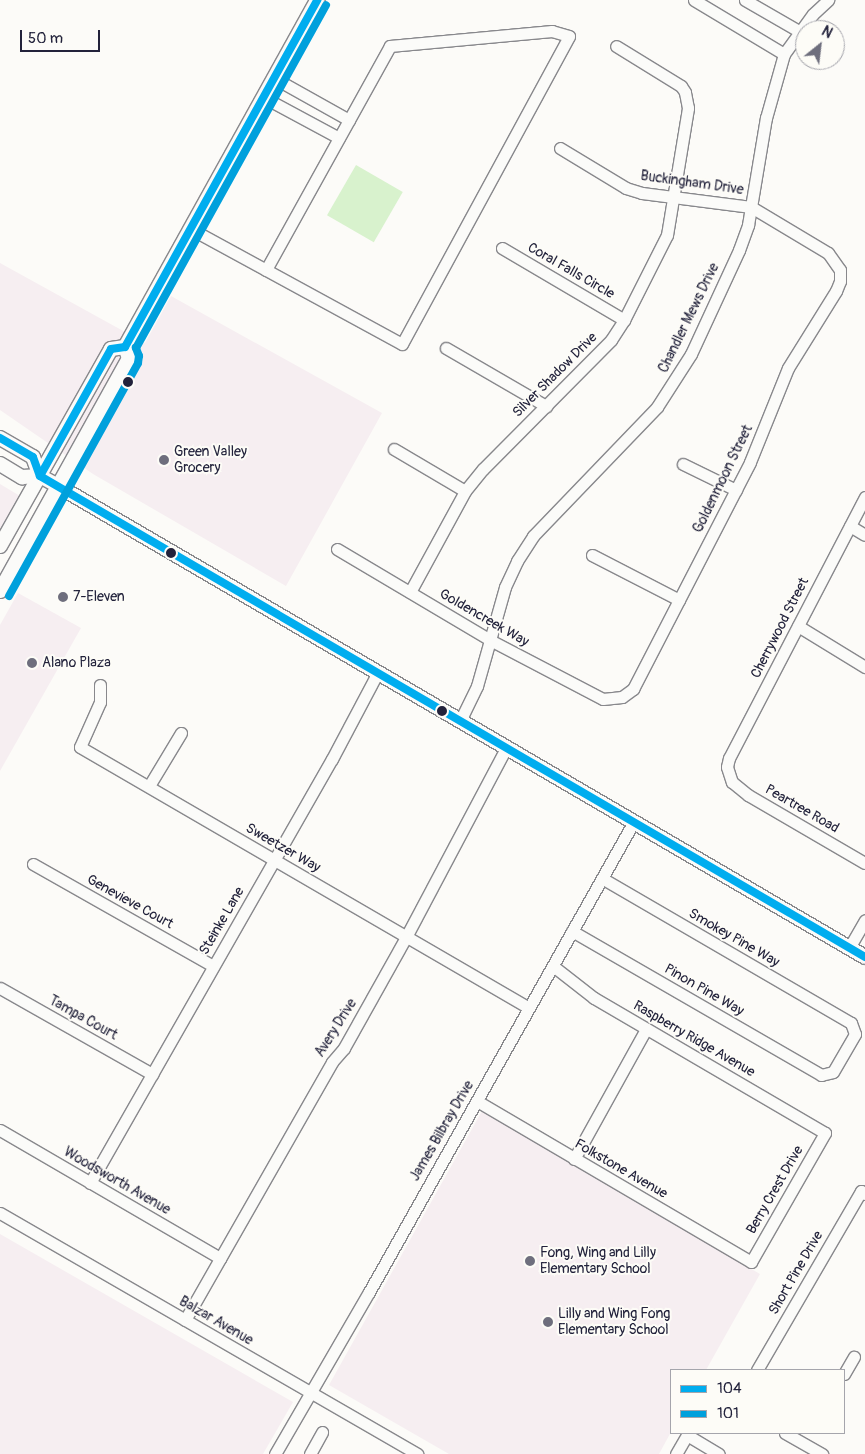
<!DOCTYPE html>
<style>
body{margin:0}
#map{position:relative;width:865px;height:1454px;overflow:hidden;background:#fcfbf8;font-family:Pangolin,sans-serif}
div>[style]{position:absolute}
.built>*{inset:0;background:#f6eef1}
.green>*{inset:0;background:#d8f2cd;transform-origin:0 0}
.roads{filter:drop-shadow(1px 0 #88888c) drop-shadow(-1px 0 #88888c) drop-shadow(0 1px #88888c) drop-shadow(0 -1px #88888c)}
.minor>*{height:11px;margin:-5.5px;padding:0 5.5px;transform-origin:5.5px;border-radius:5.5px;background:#fbfbf9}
.major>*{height:14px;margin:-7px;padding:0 7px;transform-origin:7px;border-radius:7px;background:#fbfbf9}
.bus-1>*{height:8px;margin:-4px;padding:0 4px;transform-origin:4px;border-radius:4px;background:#00adef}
.bus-2>*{height:8px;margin:-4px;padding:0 4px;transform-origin:4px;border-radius:4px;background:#00a0dc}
.dots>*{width:14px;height:14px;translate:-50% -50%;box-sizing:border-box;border:2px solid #fdfcf7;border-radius:50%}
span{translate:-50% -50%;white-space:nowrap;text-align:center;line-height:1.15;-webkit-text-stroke:4px #fdfcf7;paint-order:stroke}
.street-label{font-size:14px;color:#22223b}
.poi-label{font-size:14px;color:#22223b}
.left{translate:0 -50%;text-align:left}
.legend{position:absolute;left:670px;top:1369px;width:175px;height:65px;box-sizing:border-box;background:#fdfcf7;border:1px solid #a5a5ac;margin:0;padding:6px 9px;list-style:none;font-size:15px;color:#22223b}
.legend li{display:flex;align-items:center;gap:10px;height:25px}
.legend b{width:25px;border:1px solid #a5a5ac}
.north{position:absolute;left:795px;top:20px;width:50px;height:50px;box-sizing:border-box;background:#fdfcf7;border:1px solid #a5a5ac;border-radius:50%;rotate:29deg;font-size:14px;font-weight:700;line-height:20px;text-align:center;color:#22223b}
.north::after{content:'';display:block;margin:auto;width:18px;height:22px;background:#6e6e7d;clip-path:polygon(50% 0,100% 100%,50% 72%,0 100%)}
.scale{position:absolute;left:20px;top:30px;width:80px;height:22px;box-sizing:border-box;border:2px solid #22223b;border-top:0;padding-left:6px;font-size:15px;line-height:18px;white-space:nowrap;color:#22223b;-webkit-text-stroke:4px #fdfcf7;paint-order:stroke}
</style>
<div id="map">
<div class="built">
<div style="clip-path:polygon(0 263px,145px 343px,171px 296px,382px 413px,286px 586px,93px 474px,0 410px)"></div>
<div style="clip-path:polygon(0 484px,20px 496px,0 531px)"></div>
<div style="clip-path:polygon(18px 593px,81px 628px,0 771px,0 625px)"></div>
<div style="clip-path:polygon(482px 1111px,760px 1274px,706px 1370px,671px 1370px,671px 1432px,659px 1454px,449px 1454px,329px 1385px)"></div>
<div style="clip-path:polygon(0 1234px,293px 1402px,263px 1454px,0 1454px)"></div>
</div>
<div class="green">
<div style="left:356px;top:165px;width:54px;height:58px;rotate:30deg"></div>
</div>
<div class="roads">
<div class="minor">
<div style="left:694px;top:0;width:105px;rotate:31deg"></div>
<div style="left:745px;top:0;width:62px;rotate:29.9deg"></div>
<div style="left:274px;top:78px;width:86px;rotate:29.2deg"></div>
<div style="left:263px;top:97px;width:86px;rotate:28.3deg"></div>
<div style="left:191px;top:229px;width:240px;rotate:28.6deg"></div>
<div style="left:402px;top:344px;width:350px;rotate:-61.5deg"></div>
<div style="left:569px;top:36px;width:18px;rotate:-164deg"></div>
<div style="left:552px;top:31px;width:163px;rotate:174.7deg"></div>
<div style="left:390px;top:46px;width:256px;rotate:119deg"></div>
<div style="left:502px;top:248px;width:142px;rotate:30.5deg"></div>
<div style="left:446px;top:348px;width:116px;rotate:30.1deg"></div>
<div style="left:394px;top:449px;width:82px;rotate:30.6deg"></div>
<div style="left:683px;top:464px;width:59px;rotate:26.1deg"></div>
<div style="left:865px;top:497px;width:294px;rotate:117.5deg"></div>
<div style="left:729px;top:758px;width:9px;rotate:103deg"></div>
<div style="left:727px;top:767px;width:16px;rotate:72deg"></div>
<div style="left:732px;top:782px;width:21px;rotate:39deg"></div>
<div style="left:748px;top:795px;width:135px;rotate:30.2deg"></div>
<div style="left:850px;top:526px;width:17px;rotate:31deg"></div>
<div style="left:337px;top:549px;width:178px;rotate:30.7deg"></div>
<div style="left:490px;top:640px;width:127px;rotate:27.6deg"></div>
<div style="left:603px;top:699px;width:19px;rotate:-6deg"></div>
<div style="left:622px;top:697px;width:14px;rotate:-36deg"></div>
<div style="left:633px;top:689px;width:255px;rotate:-62.7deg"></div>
<div style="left:750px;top:462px;width:101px;rotate:-68deg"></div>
<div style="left:788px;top:368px;width:91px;rotate:-58.1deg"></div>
<div style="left:836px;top:291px;width:11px;rotate:-68deg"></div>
<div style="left:840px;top:281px;width:11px;rotate:-90deg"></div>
<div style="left:840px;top:270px;width:21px;rotate:-125deg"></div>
<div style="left:828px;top:253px;width:90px;rotate:-149.1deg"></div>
<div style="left:751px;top:207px;width:110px;rotate:-172.7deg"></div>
<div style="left:642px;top:193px;width:17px;rotate:-163deg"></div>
<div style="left:626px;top:188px;width:77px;rotate:-148.8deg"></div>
<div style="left:592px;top:555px;width:98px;rotate:27.3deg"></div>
<div style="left:410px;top:592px;width:115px;rotate:-61.4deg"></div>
<div style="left:465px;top:491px;width:28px;rotate:-51deg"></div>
<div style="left:483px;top:469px;width:182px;rotate:-45.2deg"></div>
<div style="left:611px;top:340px;width:24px;rotate:-57deg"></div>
<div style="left:624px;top:320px;width:95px;rotate:-63.2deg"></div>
<div style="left:667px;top:235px;width:129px;rotate:-80.6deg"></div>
<div style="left:688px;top:108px;width:16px;rotate:-101deg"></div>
<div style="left:685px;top:92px;width:7px;rotate:-124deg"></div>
<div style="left:681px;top:86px;width:76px;rotate:-148.4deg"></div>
<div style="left:798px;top:626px;width:79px;rotate:31.5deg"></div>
<div style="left:100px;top:685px;width:17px;rotate:90deg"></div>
<div style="left:100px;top:702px;width:49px;rotate:114deg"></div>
<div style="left:80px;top:747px;width:519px;rotate:30.17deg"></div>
<div style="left:460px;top:721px;width:39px;rotate:-64deg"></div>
<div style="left:477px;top:686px;width:103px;rotate:-74.2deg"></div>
<div style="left:505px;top:587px;width:29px;rotate:-65deg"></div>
<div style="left:517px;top:561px;width:30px;rotate:-57deg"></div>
<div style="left:533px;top:536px;width:179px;rotate:-46.1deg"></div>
<div style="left:657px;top:407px;width:63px;rotate:-57.3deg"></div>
<div style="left:691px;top:354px;width:115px;rotate:-65.2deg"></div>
<div style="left:739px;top:250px;width:27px;rotate:-70deg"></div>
<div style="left:748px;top:225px;width:109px;rotate:-80.5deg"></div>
<div style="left:766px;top:118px;width:66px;rotate:-74.3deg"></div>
<div style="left:784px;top:54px;width:49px;rotate:-54.1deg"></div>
<div style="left:813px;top:14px;width:21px;rotate:-43deg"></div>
<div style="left:149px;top:786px;width:62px;rotate:-58.9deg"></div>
<div style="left:33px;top:864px;width:207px;rotate:29.5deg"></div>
<div style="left:572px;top:931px;width:288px;rotate:30deg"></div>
<div style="left:821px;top:1075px;width:12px;rotate:-14deg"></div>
<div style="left:833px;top:1072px;width:44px;rotate:-59.9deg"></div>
<div style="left:855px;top:1034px;width:12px;rotate:-110deg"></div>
<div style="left:851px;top:1023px;width:288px;rotate:-149.8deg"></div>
<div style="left:849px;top:948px;width:32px;rotate:-60deg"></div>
<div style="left:0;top:988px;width:175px;rotate:29.5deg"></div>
<div style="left:477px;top:1101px;width:318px;rotate:30.4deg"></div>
<div style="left:751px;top:1262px;width:149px;rotate:-60.2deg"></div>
<div style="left:825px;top:1133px;width:268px;rotate:-149.7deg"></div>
<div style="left:594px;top:998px;width:52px;rotate:-142deg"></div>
<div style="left:0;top:1130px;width:255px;rotate:30.2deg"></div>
<div style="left:574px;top:1159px;width:149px;rotate:-61deg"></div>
<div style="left:90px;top:1183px;width:488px;rotate:-60.3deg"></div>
<div style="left:332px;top:759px;width:96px;rotate:-62.1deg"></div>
<div style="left:0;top:1213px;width:482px;rotate:30deg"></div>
<div style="left:185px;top:1320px;width:297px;rotate:-60.3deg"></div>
<div style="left:332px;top:1062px;width:18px;rotate:-49deg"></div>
<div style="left:344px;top:1048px;width:127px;rotate:-60.8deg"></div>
<div style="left:406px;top:937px;width:214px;rotate:-62.1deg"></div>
<div style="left:757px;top:1370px;width:207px;rotate:-59.8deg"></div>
<div style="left:861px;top:1191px;width:5px;rotate:37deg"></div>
<div style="left:844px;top:1374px;width:20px;rotate:-60deg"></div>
<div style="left:785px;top:1433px;width:43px;rotate:29.6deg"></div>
<div style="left:275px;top:1454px;width:187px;rotate:-59.9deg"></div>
<div style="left:369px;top:1292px;width:538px;rotate:-60.62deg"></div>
<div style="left:310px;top:1454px;width:25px;rotate:-61deg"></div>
<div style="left:676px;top:1454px;width:22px;rotate:-60deg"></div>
<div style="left:687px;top:1435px;width:37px;rotate:31deg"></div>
</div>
<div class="major">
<div style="left:0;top:438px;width:38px;rotate:30deg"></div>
<div style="left:33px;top:457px;width:20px;rotate:70deg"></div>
<div style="left:0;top:464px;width:26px;rotate:31deg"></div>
<div style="left:22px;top:477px;width:18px;rotate:-3deg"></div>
<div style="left:40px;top:476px;width:21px;rotate:29deg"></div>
<div style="left:58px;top:486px;width:934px;rotate:30.27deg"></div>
<div style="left:0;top:546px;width:226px;rotate:-60.6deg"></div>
<div style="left:111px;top:349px;width:14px;rotate:-8deg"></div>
<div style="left:0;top:591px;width:266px;rotate:-61deg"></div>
<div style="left:129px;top:358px;width:12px;rotate:-110deg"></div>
<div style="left:125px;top:347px;width:397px;rotate:-61deg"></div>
</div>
</div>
<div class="bus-1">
<div style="left:0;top:438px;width:38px;rotate:30deg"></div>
<div style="left:33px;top:457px;width:20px;rotate:70deg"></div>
<div style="left:40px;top:476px;width:955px;rotate:30.24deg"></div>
<div style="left:40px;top:476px;width:145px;rotate:-60.8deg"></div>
<div style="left:111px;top:349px;width:14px;rotate:-8deg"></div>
<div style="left:125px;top:347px;width:397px;rotate:-61deg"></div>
</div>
<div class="bus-2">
<div style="left:9px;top:596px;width:266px;rotate:-61deg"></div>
<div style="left:138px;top:363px;width:7px;rotate:-82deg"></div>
<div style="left:139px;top:356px;width:9px;rotate:-111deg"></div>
<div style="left:136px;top:348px;width:392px;rotate:-61deg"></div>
</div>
<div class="dots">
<div style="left:128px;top:382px;background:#22223b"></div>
<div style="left:164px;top:460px;background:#6e6e7d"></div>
<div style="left:171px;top:553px;background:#22223b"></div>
<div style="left:63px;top:597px;background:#6e6e7d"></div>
<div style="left:32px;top:663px;background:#6e6e7d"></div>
<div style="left:442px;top:711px;background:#22223b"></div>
<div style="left:530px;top:1261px;background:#6e6e7d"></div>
<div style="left:548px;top:1322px;background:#6e6e7d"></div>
</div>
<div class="street-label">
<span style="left:692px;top:183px;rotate:8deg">Buckingham Drive</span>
<span style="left:571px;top:271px;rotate:30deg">Coral Falls Circle</span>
<span style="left:689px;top:318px;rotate:-64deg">Chandler Mews Drive</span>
<span style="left:555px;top:375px;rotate:-45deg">Silver Shadow Drive</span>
<span style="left:723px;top:479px;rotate:-64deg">Goldenmoon Street</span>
<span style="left:484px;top:618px;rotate:30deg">Goldencreek Way</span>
<span style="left:780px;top:628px;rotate:-63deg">Cherrywood Street</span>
<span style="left:802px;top:809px;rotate:30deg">Peartree Road</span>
<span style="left:283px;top:848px;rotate:30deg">Sweetzer Way</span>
<span style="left:130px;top:902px;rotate:29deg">Genevieve Court</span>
<span style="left:222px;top:921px;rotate:-60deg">Steinke Lane</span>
<span style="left:734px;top:938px;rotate:30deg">Smokey Pine Way</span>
<span style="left:704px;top:990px;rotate:30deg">Pinon Pine Way</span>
<span style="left:83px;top:1018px;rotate:29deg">Tampa Court</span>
<span style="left:336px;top:1028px;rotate:-58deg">Avery Drive</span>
<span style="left:694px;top:1039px;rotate:30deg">Raspberry Ridge Avenue</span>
<span style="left:442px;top:1131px;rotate:-60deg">James Bilbray Drive</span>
<span style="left:621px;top:1169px;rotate:30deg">Folkstone Avenue</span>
<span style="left:117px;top:1181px;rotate:30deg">Woodsworth Avenue</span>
<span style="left:775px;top:1190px;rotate:-60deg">Berry Crest Drive</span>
<span style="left:796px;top:1273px;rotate:-60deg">Short Pine Drive</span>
<span style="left:216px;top:1321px;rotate:30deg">Balzar Avenue</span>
</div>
<div class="poi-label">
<span class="left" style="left:174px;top:460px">Green Valley<br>Grocery</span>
<span class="left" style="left:73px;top:597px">7-Eleven</span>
<span class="left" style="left:42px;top:663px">Alano Plaza</span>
<span class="left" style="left:540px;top:1261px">Fong, Wing and Lilly<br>Elementary School</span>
<span class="left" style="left:558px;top:1322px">Lilly and Wing Fong<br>Elementary School</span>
</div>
<ul class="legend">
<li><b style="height:6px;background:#00adef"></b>104</li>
<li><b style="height:6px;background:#00a0dc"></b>101</li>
</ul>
<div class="north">N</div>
<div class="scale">50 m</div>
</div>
